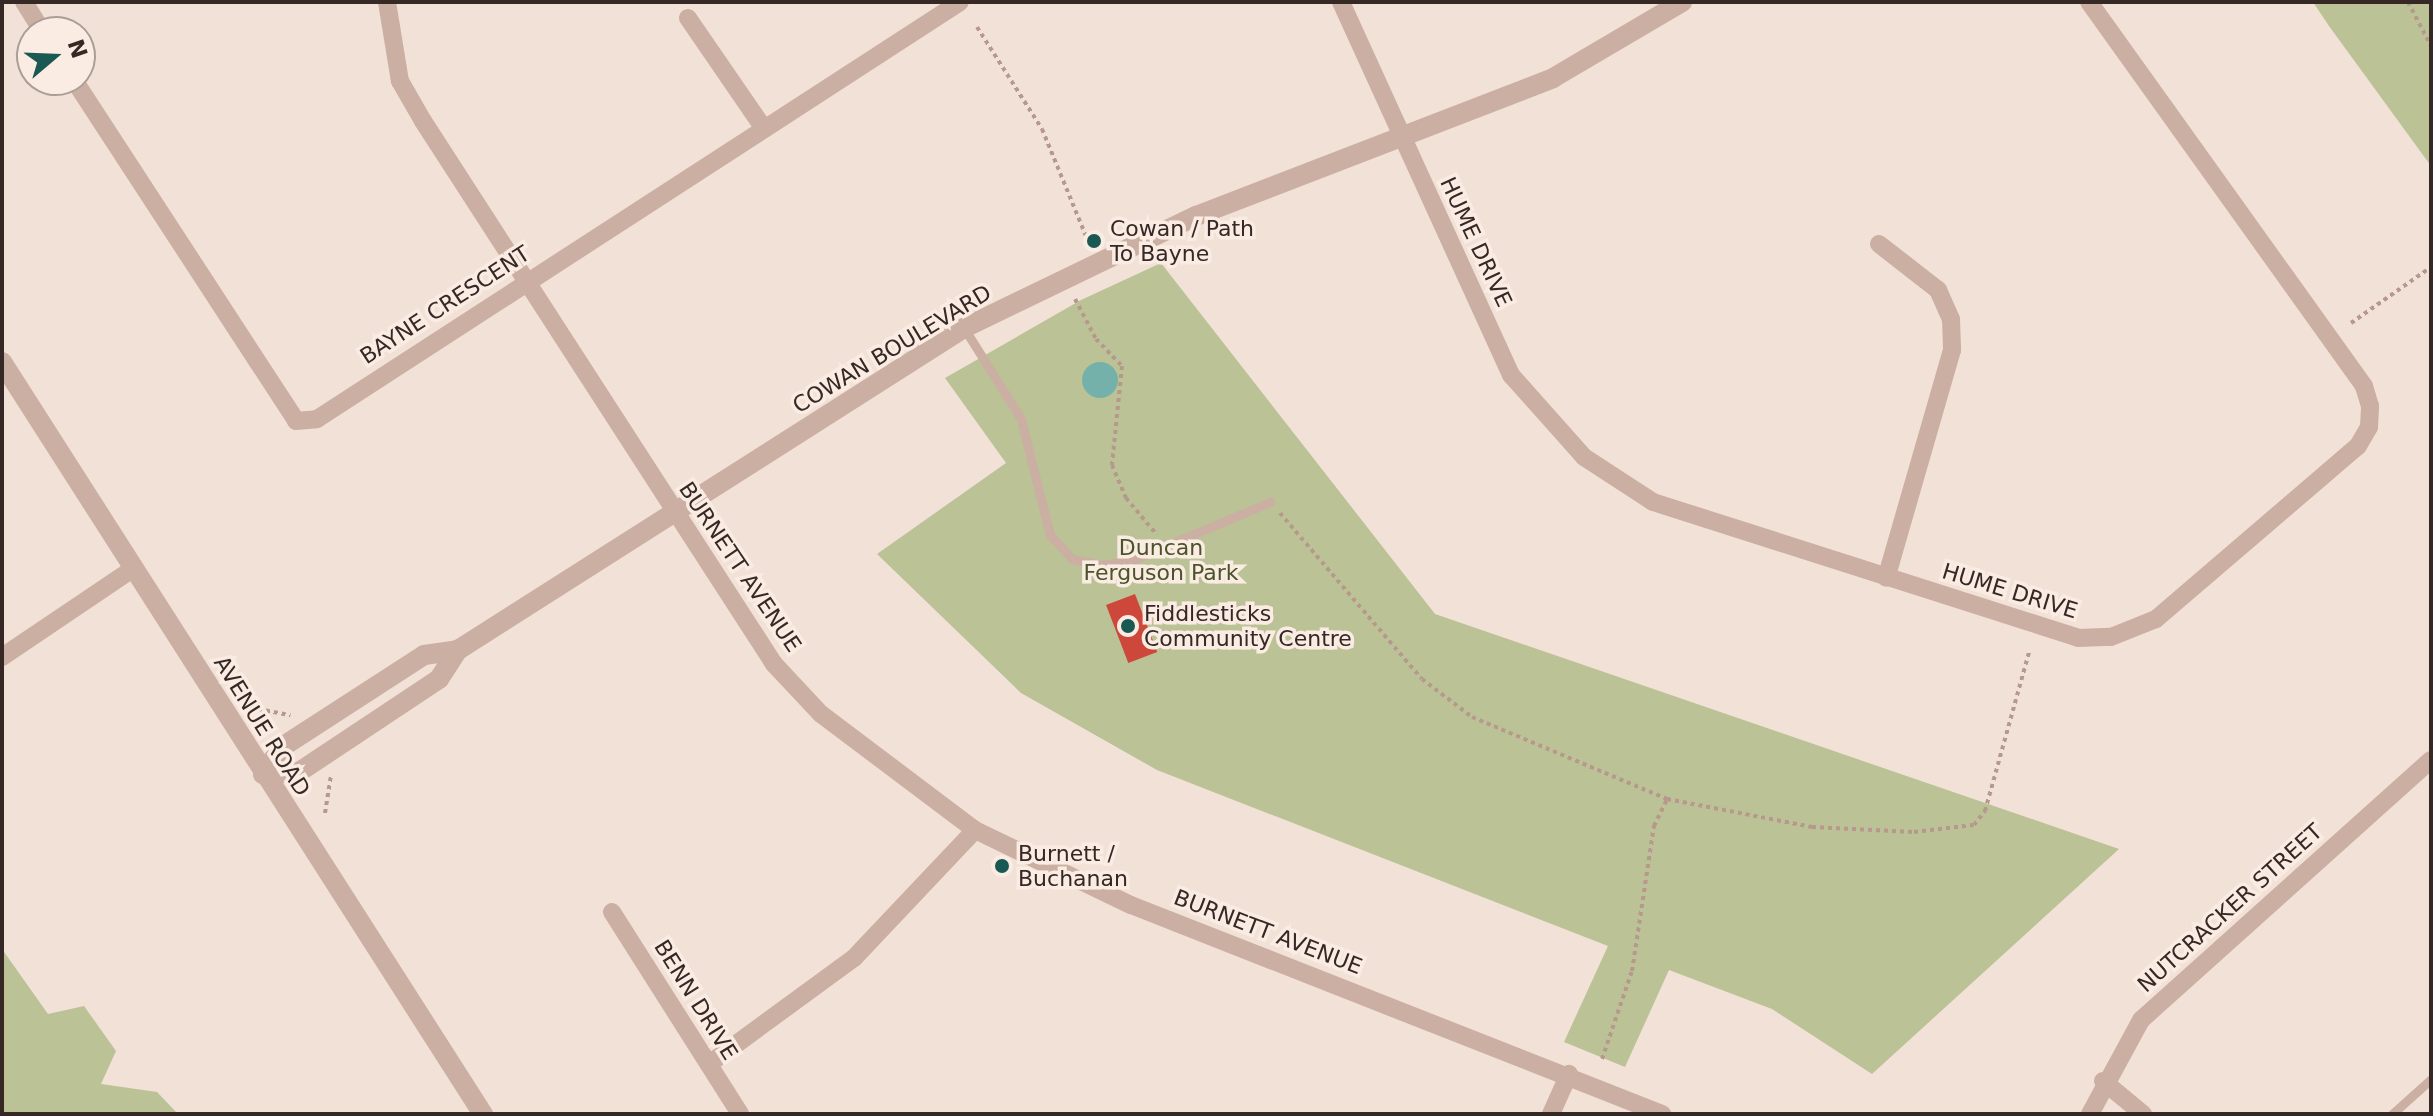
<!DOCTYPE html>
<style>
body{margin:0}
#map{position:relative;width:2433px;height:1116px;overflow:hidden;background:#f2e1d7;font-family:"DejaVu Sans",sans-serif}
div>[style]{position:absolute}
.green>*{inset:0;background:#bac296}
.water>*{inset:0;background:#74b1aa}
.round{border-radius:50%}
.building>*{inset:0;background:#cd483a;transform-origin:0 0}
.path>*{height:4px;margin-top:-2px;transform-origin:0;background:repeating-linear-gradient(90deg,#b6988d 0 4px,transparent 0 8px)}
.service>*{height:9px;margin:-4.5px;padding:0 4.5px;transform-origin:4.5px;border-radius:4.5px;background:#cbafa3}
.minor>*{height:18px;margin:-9px;padding:0 9px;transform-origin:9px;border-radius:9px;background:#cbafa3}
.tertiary>*{height:20px;margin:-10px;padding:0 10px;transform-origin:10px;border-radius:10px;background:#cbafa3}
.dots>*{width:22px;height:22px;translate:-50% -50%;box-sizing:border-box;border:4px solid #faece3;border-radius:50%}
span{translate:-50% -50%;white-space:nowrap;text-align:center;line-height:1.15;-webkit-text-stroke:7px #faece3;paint-order:stroke}
.poi-label{font-size:22px;color:#352825}
.left{translate:0 -50%;text-align:left}
.street-label{font-size:22px;color:#352825}
.park-label{font-size:22px;color:#4b5428}
.frame{position:absolute;inset:0;border:4px solid #352825;pointer-events:none}
.north{position:absolute;left:16px;top:16px;width:80px;height:80px;box-sizing:border-box;background:#faece3;border:2px solid #ab9e97;border-radius:50%;rotate:71deg;font-size:22px;font-weight:700;line-height:32px;text-align:center;color:#352825}
.north::after{content:'';display:block;margin:auto;width:28px;height:36px;background:#195853;clip-path:polygon(50% 0,100% 100%,50% 72%,0 100%)}
</style>
<div id="map">
<div class="green">
<div style="clip-path:polygon(2313px 2px,2431px 2px,2431px 166px,2329px 26px)"></div>
<div style="clip-path:polygon(1161px 263px,1435px 614px,2119px 849px,1872px 1074px,1772px 1009px,1669px 970px,1625px 1067px,1564px 1042px,1608px 946px,1157px 770px,1021px 693px,877px 554px,1006px 463px,945px 378px,1081px 300px)"></div>
<div style="clip-path:polygon(2px 949px,48px 1014px,84px 1006px,116px 1051px,101px 1084px,157px 1092px,178px 1114px,2px 1114px)"></div>
</div>
<div class="water">
<div class="round" style="left:1082px;top:362px;width:36px;height:36px"></div>
</div>
<div class="building">
<div style="left:1135px;top:594px;width:62px;height:31px;rotate:69deg"></div>
</div>
<div class="path">
<div style="left:2408px;top:2px;width:50px;rotate:62.4deg"></div>
<div style="left:977px;top:27px;width:121px;rotate:57.5deg"></div>
<div style="left:1042px;top:129px;width:126px;rotate:67.7deg"></div>
<div style="left:1075px;top:299px;width:45px;rotate:62.3deg"></div>
<div style="left:1096px;top:339px;width:37px;rotate:46deg"></div>
<div style="left:1122px;top:366px;width:100px;rotate:95.8deg"></div>
<div style="left:1112px;top:465px;width:36px;rotate:67deg"></div>
<div style="left:1126px;top:498px;width:48px;rotate:50deg"></div>
<div style="left:2351px;top:323px;width:98px;rotate:-35deg"></div>
<div style="left:1280px;top:513px;width:218px;rotate:49.5deg"></div>
<div style="left:1422px;top:679px;width:63px;rotate:37.2deg"></div>
<div style="left:1472px;top:717px;width:212px;rotate:22.8deg"></div>
<div style="left:1667px;top:799px;width:148px;rotate:10.9deg"></div>
<div style="left:1812px;top:827px;width:102px;rotate:2.8deg"></div>
<div style="left:1914px;top:832px;width:60px;rotate:-6.7deg"></div>
<div style="left:1974px;top:825px;width:18px;rotate:-52deg"></div>
<div style="left:1985px;top:811px;width:165px;rotate:-74.5deg"></div>
<div style="left:258px;top:709px;width:33px;rotate:11deg"></div>
<div style="left:325px;top:813px;width:37px;rotate:-81deg"></div>
<div style="left:1602px;top:1059px;width:93px;rotate:-71.2deg"></div>
<div style="left:1632px;top:971px;width:147px;rotate:-81.4deg"></div>
<div style="left:1654px;top:826px;width:30px;rotate:-64deg"></div>
</div>
<div class="service">
<div style="left:964px;top:328px;width:107px;rotate:57.9deg"></div>
<div style="left:1021px;top:419px;width:120px;rotate:76deg"></div>
<div style="left:1050px;top:535px;width:33px;rotate:47deg"></div>
<div style="left:1072px;top:559px;width:31px;rotate:11deg"></div>
<div style="left:1102px;top:565px;width:34px;rotate:-10deg"></div>
<div style="left:1135px;top:559px;width:147px;rotate:-22.9deg"></div>
<div style="left:2392px;top:1114px;width:52px;rotate:-41.9deg"></div>
</div>
<div class="minor">
<div style="left:24px;top:2px;width:36px;rotate:58deg"></div>
<div style="left:387px;top:2px;width:80px;rotate:80.7deg"></div>
<div style="left:400px;top:81px;width:46px;rotate:60.1deg"></div>
<div style="left:423px;top:121px;width:647px;rotate:57.12deg"></div>
<div style="left:774px;top:664px;width:69px;rotate:46.8deg"></div>
<div style="left:821px;top:714px;width:193px;rotate:37deg"></div>
<div style="left:975px;top:830px;width:173px;rotate:25.7deg"></div>
<div style="left:1131px;top:905px;width:571px;rotate:21.48deg"></div>
<div style="left:1341px;top:2px;width:410px;rotate:65.5deg"></div>
<div style="left:1511px;top:375px;width:110px;rotate:48.3deg"></div>
<div style="left:1584px;top:457px;width:82px;rotate:33.1deg"></div>
<div style="left:1653px;top:502px;width:446px;rotate:17.7deg"></div>
<div style="left:2078px;top:638px;width:33px;rotate:-2deg"></div>
<div style="left:2111px;top:637px;width:48px;rotate:-21.8deg"></div>
<div style="left:2156px;top:619px;width:266px;rotate:-40.6deg"></div>
<div style="left:2358px;top:446px;width:22px;rotate:-60deg"></div>
<div style="left:2369px;top:427px;width:21px;rotate:-87deg"></div>
<div style="left:2370px;top:406px;width:21px;rotate:-107deg"></div>
<div style="left:2364px;top:386px;width:472px;rotate:-125.6deg"></div>
<div style="left:688px;top:18px;width:132px;rotate:55.5deg"></div>
<div style="left:74px;top:80px;width:407px;rotate:56.9deg"></div>
<div style="left:296px;top:421px;width:21px;rotate:-5deg"></div>
<div style="left:317px;top:419px;width:766px;rotate:-32.96deg"></div>
<div style="left:1879px;top:244px;width:75px;rotate:37.9deg"></div>
<div style="left:1938px;top:290px;width:32px;rotate:66deg"></div>
<div style="left:1951px;top:319px;width:31px;rotate:88deg"></div>
<div style="left:1952px;top:350px;width:237px;rotate:106.1deg"></div>
<div style="left:2px;top:657px;width:159px;rotate:-34deg"></div>
<div style="left:612px;top:912px;width:239px;rotate:57.6deg"></div>
<div style="left:709px;top:1064px;width:180px;rotate:-36.2deg"></div>
<div style="left:854px;top:958px;width:176px;rotate:-46.6deg"></div>
<div style="left:2103px;top:1081px;width:52px;rotate:39.5deg"></div>
<div style="left:1551px;top:1114px;width:44px;rotate:-65.8deg"></div>
<div style="left:2090px;top:1114px;width:107px;rotate:-61.5deg"></div>
<div style="left:2141px;top:1020px;width:389px;rotate:-41.9deg"></div>
</div>
<div class="tertiary">
<div style="left:2px;top:362px;width:893px;rotate:57.4deg"></div>
<div style="left:263px;top:774px;width:36px;rotate:-3deg"></div>
<div style="left:299px;top:772px;width:168px;rotate:-33.6deg"></div>
<div style="left:439px;top:679px;width:35px;rotate:-57deg"></div>
<div style="left:458px;top:650px;width:600px;rotate:-32.47deg"></div>
<div style="left:964px;top:328px;width:258px;rotate:-25.8deg"></div>
<div style="left:1196px;top:216px;width:383px;rotate:-21.1deg"></div>
<div style="left:1553px;top:78px;width:150px;rotate:-30.5deg"></div>
<div style="left:263px;top:774px;width:33px;rotate:-55deg"></div>
<div style="left:282px;top:747px;width:169px;rotate:-32.9deg"></div>
<div style="left:424px;top:655px;width:34px;rotate:-8deg"></div>
</div>
<div class="dots">
<div style="left:1094px;top:241px;background:#195853"></div>
<div style="left:1128px;top:626px;background:#195853"></div>
<div style="left:1002px;top:866px;background:#195853"></div>
</div>
<div class="poi-label">
<span class="left" style="left:1110px;top:241px">Cowan / Path<br>To Bayne</span>
<span class="left" style="left:1144px;top:626px">Fiddlesticks<br>Community Centre</span>
<span class="left" style="left:1018px;top:866px">Burnett /<br>Buchanan</span>
</div>
<div class="street-label">
<span style="left:1476px;top:242px;rotate:65deg">HUME DRIVE</span>
<span style="left:445px;top:305px;rotate:-33deg">BAYNE CRESCENT</span>
<span style="left:892px;top:349px;rotate:-31deg">COWAN BOULEVARD</span>
<span style="left:740px;top:567px;rotate:56deg">BURNETT AVENUE</span>
<span style="left:2010px;top:591px;rotate:17deg">HUME DRIVE</span>
<span style="left:262px;top:726px;rotate:58deg">AVENUE ROAD</span>
<span style="left:2230px;top:908px;rotate:-42deg">NUTCRACKER STREET</span>
<span style="left:1268px;top:932px;rotate:21deg">BURNETT AVENUE</span>
<span style="left:696px;top:1000px;rotate:58deg">BENN DRIVE</span>
</div>
<div class="park-label">
<span style="left:1161px;top:560px">Duncan<br>Ferguson Park</span>
</div>
<div class="frame"></div>
<div class="north">N</div>
</div>
